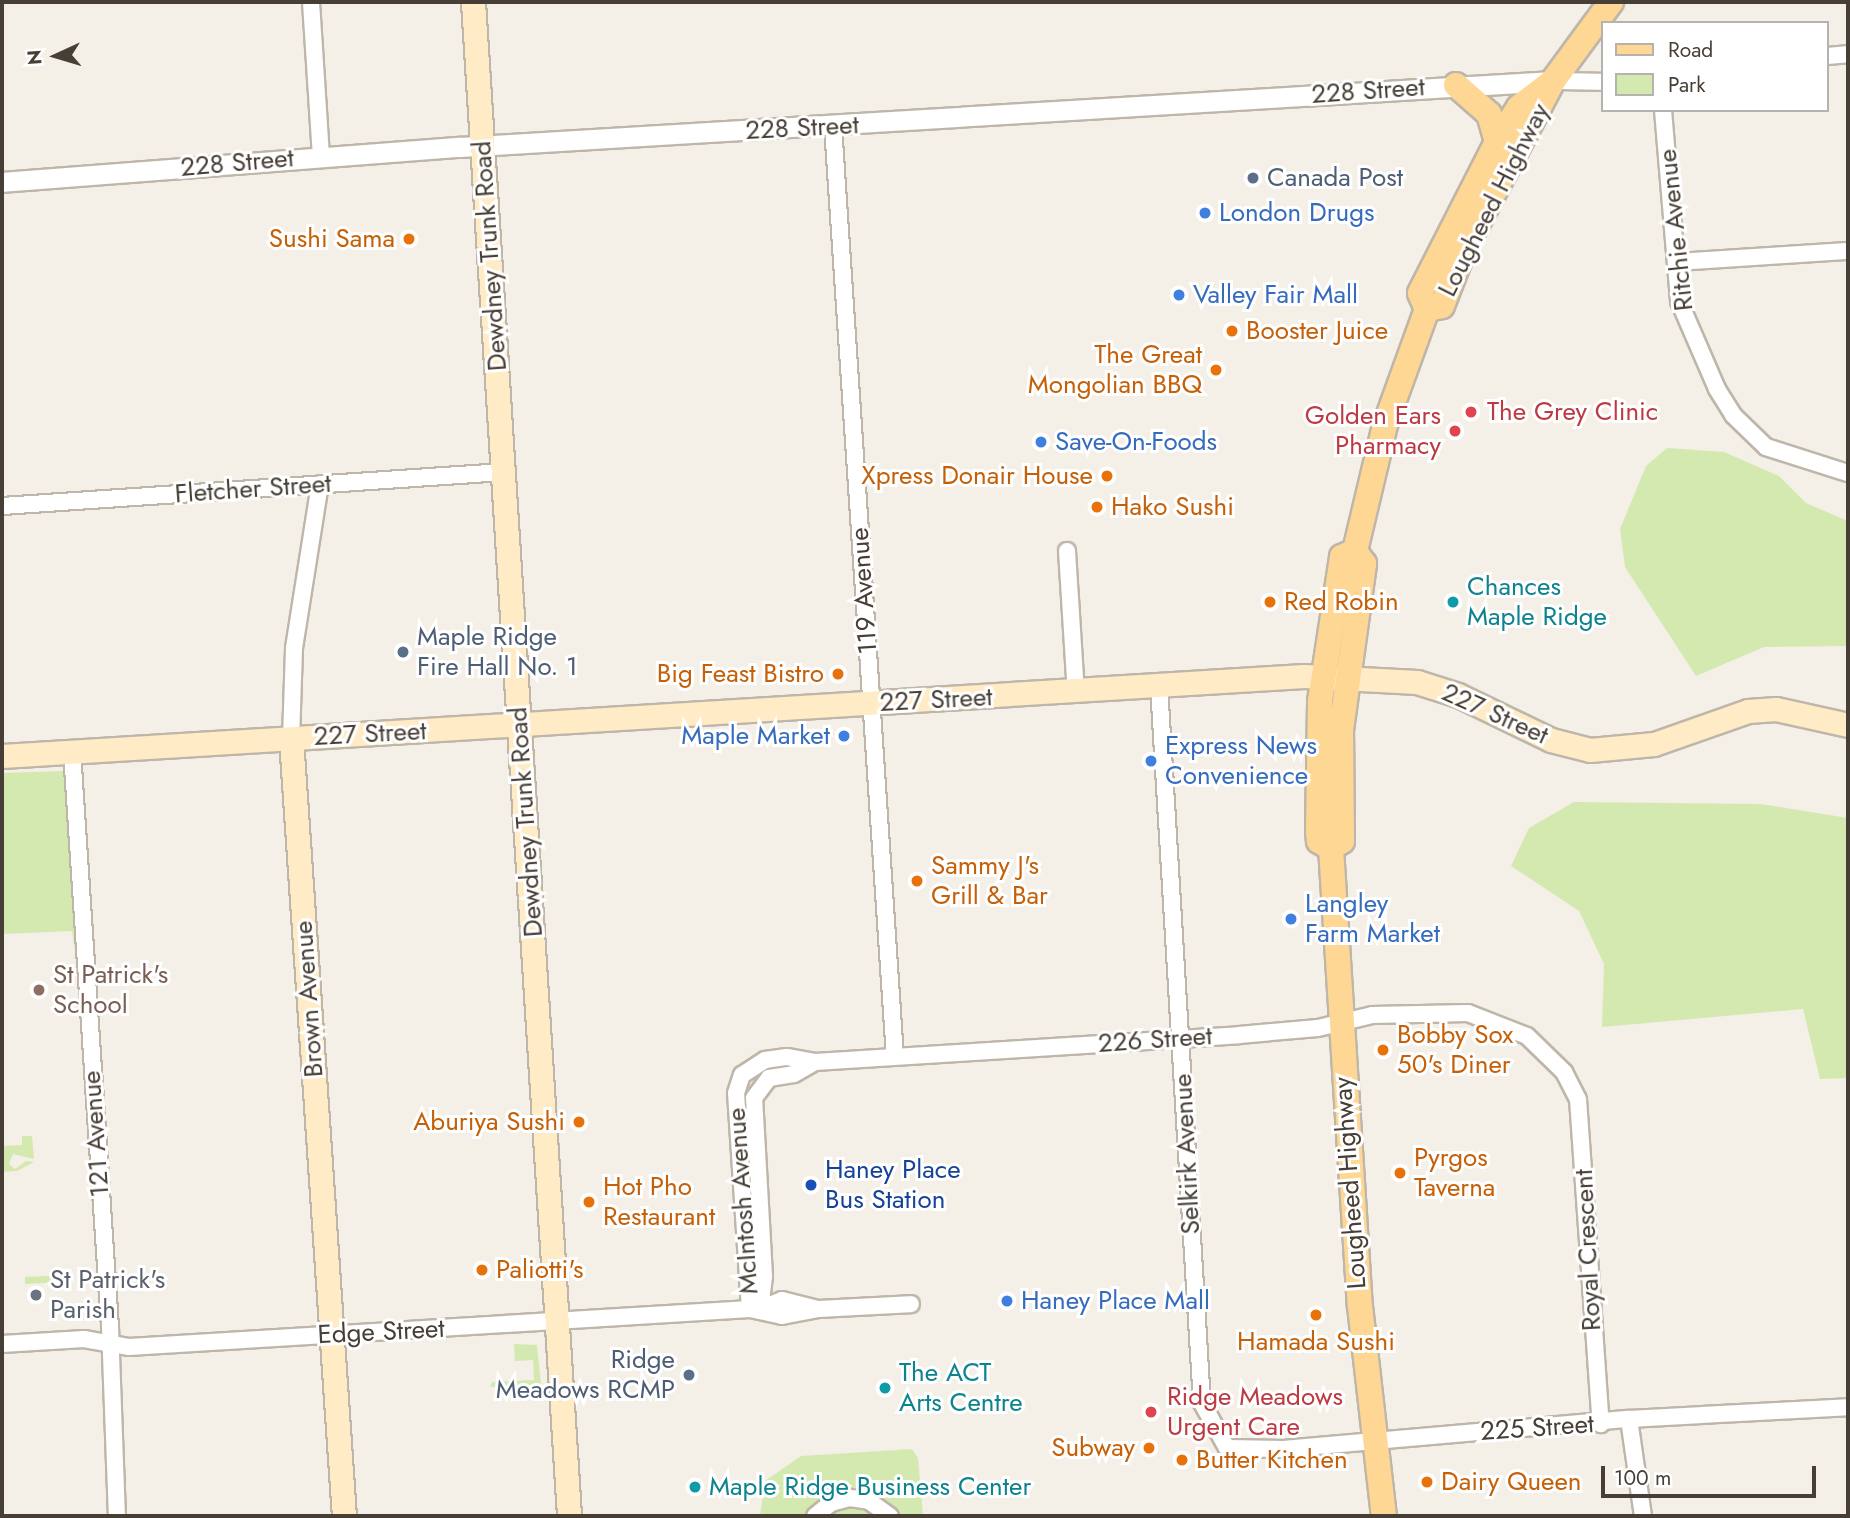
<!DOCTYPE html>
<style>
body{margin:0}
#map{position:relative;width:1850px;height:1518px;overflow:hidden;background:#f4efe7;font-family:Jost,sans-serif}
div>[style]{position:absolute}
.green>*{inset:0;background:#d4e9b0}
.roads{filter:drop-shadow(2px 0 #bfb6aa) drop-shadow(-2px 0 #bfb6aa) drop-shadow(0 2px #bfb6aa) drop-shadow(0 -2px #bfb6aa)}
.minor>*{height:16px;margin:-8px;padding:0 8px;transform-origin:8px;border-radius:8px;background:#fff}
.tertiary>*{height:19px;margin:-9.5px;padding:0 9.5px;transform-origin:9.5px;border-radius:9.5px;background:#fff}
.secondary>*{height:23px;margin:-11.5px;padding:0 11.5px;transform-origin:11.5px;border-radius:11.5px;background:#ffecc6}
.primary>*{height:24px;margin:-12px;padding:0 12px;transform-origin:12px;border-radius:12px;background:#ffd795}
.dots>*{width:19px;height:19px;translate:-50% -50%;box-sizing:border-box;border:4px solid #fff;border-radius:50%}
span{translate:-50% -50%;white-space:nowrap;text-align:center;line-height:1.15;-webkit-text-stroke:6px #fff;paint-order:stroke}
.street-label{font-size:26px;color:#473f36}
.service-label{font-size:26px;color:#4e5e75}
.left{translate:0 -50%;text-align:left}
.right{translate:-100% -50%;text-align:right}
.shop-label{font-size:26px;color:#366cbe}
.food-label{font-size:26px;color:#c56008}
.health-label{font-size:26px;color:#be3a42}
.culture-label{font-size:26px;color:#0d838f}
.education-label{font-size:26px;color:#785e54}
.transit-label{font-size:26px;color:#164399}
.worship-label{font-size:26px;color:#5b616d}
.frame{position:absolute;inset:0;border:4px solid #473f36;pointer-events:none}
.legend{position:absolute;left:1601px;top:21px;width:228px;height:91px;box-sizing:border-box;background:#fff;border:2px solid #b5b2af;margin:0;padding:9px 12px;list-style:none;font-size:21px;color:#473f36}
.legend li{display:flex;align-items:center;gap:14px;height:35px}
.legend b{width:35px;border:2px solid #b5b2af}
.north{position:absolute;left:21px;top:21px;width:70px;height:70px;-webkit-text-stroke:5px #fff;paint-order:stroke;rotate:266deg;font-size:19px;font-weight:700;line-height:28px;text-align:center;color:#473f36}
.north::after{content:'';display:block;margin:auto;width:24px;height:32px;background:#473f36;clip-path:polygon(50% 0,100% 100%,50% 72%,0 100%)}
.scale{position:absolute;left:1601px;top:1466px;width:215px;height:32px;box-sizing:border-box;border:4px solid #473f36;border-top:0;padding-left:9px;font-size:21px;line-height:24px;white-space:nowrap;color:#473f36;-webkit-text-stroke:5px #fff;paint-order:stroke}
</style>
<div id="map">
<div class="green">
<div style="clip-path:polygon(1667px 448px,1724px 452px,1779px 476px,1806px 503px,1848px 521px,1848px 646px,1764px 647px,1696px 676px,1625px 567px,1620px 529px,1646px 466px)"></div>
<div style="clip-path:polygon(63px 771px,66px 775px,79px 976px,72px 931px,2px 934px,2px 773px)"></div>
<div style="clip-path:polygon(1574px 802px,1761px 804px,1848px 818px,1848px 1078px,1820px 1079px,1803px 1009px,1602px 1027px,1604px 964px,1579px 911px,1511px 866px,1529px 828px)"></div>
<div style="clip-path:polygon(22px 1136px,32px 1136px,34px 1159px,13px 1154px,9px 1164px,15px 1169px,26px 1161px,34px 1162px,17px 1171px,2px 1172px,2px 1146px,22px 1145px)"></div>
<div style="clip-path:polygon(68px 1275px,69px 1291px,63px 1282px,25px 1284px,25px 1277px)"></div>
<div style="clip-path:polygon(514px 1344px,537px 1345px,541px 1385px,490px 1387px,492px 1382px,534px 1380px,533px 1360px,515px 1361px)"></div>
<div style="clip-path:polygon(912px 1449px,918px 1458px,923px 1516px,760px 1516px,765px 1481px,801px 1456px)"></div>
</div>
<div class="roads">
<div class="minor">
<div style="left:311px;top:2px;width:154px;rotate:86.3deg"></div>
<div style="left:1827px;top:56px;width:21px;rotate:-5deg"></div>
<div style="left:1553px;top:81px;width:50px;rotate:1.1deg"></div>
<div style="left:1663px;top:110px;width:192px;rotate:85.2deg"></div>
<div style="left:1679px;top:301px;width:96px;rotate:66.6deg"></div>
<div style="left:1717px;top:389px;width:31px;rotate:58deg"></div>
<div style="left:1733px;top:415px;width:46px;rotate:44.1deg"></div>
<div style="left:1766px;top:447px;width:86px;rotate:17.6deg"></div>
<div style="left:833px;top:126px;width:932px;rotate:86.19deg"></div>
<div style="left:1677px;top:262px;width:171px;rotate:-3.7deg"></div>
<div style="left:2px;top:506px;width:502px;rotate:-3.88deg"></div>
<div style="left:1067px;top:551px;width:142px;rotate:86.4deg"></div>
<div style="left:1159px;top:686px;width:718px;rotate:86.57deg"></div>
<div style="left:1202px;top:1403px;width:51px;rotate:60.9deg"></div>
<div style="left:1227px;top:1448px;width:56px;rotate:1deg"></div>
<div style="left:1283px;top:1449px;width:347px;rotate:-5deg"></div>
<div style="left:1629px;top:1419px;width:219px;rotate:-3.1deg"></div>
<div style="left:291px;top:739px;width:91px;rotate:-88.1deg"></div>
<div style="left:294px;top:648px;width:166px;rotate:-81deg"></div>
<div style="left:72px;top:752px;width:576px;rotate:86.22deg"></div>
<div style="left:110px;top:1327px;width:189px;rotate:87.9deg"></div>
<div style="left:750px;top:1309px;width:216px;rotate:-93.7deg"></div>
<div style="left:736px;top:1093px;width:19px;rotate:-72deg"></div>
<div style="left:742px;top:1075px;width:27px;rotate:-33deg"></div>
<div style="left:765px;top:1060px;width:22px;rotate:-8deg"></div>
<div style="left:787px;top:1057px;width:28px;rotate:10deg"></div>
<div style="left:815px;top:1062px;width:425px;rotate:-3.6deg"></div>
<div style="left:1239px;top:1035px;width:79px;rotate:-5.1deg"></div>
<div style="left:1318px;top:1028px;width:56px;rotate:-13.5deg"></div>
<div style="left:1372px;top:1015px;width:96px;rotate:-1.2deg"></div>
<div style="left:1468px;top:1013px;width:63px;rotate:21.3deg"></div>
<div style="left:1527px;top:1036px;width:52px;rotate:44.2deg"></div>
<div style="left:1564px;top:1072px;width:30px;rotate:63deg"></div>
<div style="left:1578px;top:1099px;width:326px;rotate:86deg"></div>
<div style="left:760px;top:1309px;width:33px;rotate:-83deg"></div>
<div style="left:764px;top:1276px;width:178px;rotate:-93.2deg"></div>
<div style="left:754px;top:1098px;width:25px;rotate:-53deg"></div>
<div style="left:769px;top:1078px;width:25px;rotate:-9deg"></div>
<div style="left:794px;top:1074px;width:24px;rotate:-30deg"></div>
<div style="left:760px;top:1309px;width:24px;rotate:-22deg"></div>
<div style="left:782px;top:1300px;width:36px;rotate:14deg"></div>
<div style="left:817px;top:1309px;width:94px;rotate:-3deg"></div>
<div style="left:2px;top:1344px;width:82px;rotate:-3.5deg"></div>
<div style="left:84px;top:1339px;width:46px;rotate:10.1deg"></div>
<div style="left:129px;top:1347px;width:622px;rotate:-3.5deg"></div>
<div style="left:750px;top:1309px;width:33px;rotate:12deg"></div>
<div style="left:782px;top:1316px;width:36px;rotate:-11deg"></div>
<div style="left:1629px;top:1419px;width:98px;rotate:81.8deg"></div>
<div style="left:815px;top:1516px;width:21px;rotate:-39deg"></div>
<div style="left:831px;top:1503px;width:20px;rotate:-15deg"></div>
<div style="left:850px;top:1498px;width:19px;rotate:9deg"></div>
<div style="left:869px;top:1501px;width:26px;rotate:36deg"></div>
</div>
<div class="tertiary">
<div style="left:2px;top:182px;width:459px;rotate:-4.4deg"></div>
<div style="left:460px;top:147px;width:1095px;rotate:-3.46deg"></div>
</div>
<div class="secondary">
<div style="left:473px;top:2px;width:1517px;rotate:86.37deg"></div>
<div style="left:291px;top:739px;width:779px;rotate:86.1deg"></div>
<div style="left:2px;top:756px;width:1304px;rotate:-3.52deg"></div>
<div style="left:1304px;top:676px;width:113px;rotate:3deg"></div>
<div style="left:1417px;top:682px;width:43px;rotate:17.6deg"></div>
<div style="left:1458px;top:695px;width:103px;rotate:25.8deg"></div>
<div style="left:1551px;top:740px;width:40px;rotate:14.4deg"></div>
<div style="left:1590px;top:750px;width:64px;rotate:-5.4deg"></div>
<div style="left:1654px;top:744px;width:100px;rotate:-19.3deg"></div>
<div style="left:1748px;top:711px;width:28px;rotate:-4deg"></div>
<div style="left:1776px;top:709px;width:74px;rotate:12.5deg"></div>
</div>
<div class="primary">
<div style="left:1456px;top:85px;width:44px;rotate:41.3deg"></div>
<div style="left:1489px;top:114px;width:29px;rotate:74deg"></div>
<div style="left:1427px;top:309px;width:15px;rotate:-11deg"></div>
<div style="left:1442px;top:306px;width:61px;rotate:-68.9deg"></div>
<div style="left:1464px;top:249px;width:190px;rotate:-62.1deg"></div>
<div style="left:1553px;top:81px;width:98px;rotate:-53.7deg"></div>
<div style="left:1331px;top:848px;width:13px;rotate:-32deg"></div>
<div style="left:1342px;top:841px;width:111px;rotate:-90.5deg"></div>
<div style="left:1341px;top:730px;width:168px;rotate:-82.1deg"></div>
<div style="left:1364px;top:564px;width:16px;rotate:-125deg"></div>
<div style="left:1355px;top:551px;width:130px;rotate:-76.6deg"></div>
<div style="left:1385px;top:425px;width:123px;rotate:-70.1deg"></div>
<div style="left:1427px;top:309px;width:17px;rotate:-114deg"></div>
<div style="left:1420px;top:293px;width:169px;rotate:-63deg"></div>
<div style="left:1497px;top:142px;width:41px;rotate:-57.8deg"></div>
<div style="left:1519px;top:107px;width:43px;rotate:-37.4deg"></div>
<div style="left:1331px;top:848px;width:459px;rotate:86.4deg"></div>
<div style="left:1360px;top:1306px;width:211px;rotate:83.5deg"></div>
<div style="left:1331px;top:848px;width:14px;rotate:-150deg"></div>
<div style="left:1319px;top:841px;width:9px;rotate:-96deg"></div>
<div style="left:1318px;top:832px;width:131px;rotate:-89.1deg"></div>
<div style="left:1320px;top:701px;width:146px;rotate:-81.3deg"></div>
<div style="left:1342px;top:557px;width:14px;rotate:-25deg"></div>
</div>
</div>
<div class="dots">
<div style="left:1253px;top:178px;background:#5c6f8a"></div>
<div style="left:1205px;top:213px;background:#3f7fe0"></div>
<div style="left:409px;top:239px;background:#e8710a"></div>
<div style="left:1179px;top:295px;background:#3f7fe0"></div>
<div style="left:1232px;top:331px;background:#e8710a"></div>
<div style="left:1216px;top:370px;background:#e8710a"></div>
<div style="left:1471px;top:412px;background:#e0444e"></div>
<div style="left:1455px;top:431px;background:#e0444e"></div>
<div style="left:1041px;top:442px;background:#3f7fe0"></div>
<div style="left:1107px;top:476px;background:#e8710a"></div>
<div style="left:1097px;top:507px;background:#e8710a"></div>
<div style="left:1270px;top:602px;background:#e8710a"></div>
<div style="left:1453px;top:602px;background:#0f9aa8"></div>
<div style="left:403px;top:652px;background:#5c6f8a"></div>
<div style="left:838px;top:674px;background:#e8710a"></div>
<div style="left:844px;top:736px;background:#3f7fe0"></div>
<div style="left:1151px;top:761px;background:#3f7fe0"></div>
<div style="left:917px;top:881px;background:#e8710a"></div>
<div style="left:1291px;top:919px;background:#3f7fe0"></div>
<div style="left:39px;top:990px;background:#8d6e63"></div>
<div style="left:1383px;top:1050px;background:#e8710a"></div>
<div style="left:579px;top:1122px;background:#e8710a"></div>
<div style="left:1400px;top:1173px;background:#e8710a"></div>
<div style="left:811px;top:1185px;background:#1a4fb4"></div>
<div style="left:589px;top:1202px;background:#e8710a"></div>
<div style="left:482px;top:1270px;background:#e8710a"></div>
<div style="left:36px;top:1295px;background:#6b7280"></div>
<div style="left:1007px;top:1301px;background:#3f7fe0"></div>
<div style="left:1316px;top:1315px;background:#e8710a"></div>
<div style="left:689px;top:1375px;background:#5c6f8a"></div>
<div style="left:885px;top:1388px;background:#0f9aa8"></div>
<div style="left:1151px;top:1412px;background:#e0444e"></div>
<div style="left:1149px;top:1448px;background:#e8710a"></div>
<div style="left:1182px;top:1460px;background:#e8710a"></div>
<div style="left:1427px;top:1482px;background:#e8710a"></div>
<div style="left:695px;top:1487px;background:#0f9aa8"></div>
</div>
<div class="street-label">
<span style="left:1368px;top:91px;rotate:-4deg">228 Street</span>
<span style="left:802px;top:128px;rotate:-3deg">228 Street</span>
<span style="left:237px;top:163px;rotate:-5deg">228 Street</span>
<span style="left:1494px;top:200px;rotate:-63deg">Lougheed Highway</span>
<span style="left:1676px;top:230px;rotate:-96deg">Ritchie Avenue</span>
<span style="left:490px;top:256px;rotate:-94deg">Dewdney Trunk Road</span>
<span style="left:253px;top:489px;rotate:-4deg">Fletcher Street</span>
<span style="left:864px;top:591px;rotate:-94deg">119 Avenue</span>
<span style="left:936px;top:700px;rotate:-3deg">227 Street</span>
<span style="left:1495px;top:714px;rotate:24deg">227 Street</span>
<span style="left:370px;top:734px;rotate:-3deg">227 Street</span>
<span style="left:526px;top:822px;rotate:-94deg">Dewdney Trunk Road</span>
<span style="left:309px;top:999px;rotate:-94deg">Brown Avenue</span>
<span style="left:1155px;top:1040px;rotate:-4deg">226 Street</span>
<span style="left:96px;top:1134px;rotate:-94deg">121 Avenue</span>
<span style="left:1187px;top:1154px;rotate:-93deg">Selkirk Avenue</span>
<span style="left:1350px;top:1183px;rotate:-94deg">Lougheed Highway</span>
<span style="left:743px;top:1201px;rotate:-94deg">McIntosh Avenue</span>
<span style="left:1588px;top:1250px;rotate:-93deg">Royal Crescent</span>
<span style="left:381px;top:1332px;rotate:-3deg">Edge Street</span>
<span style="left:1537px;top:1428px;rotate:-4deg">225 Street</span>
</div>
<div class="service-label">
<span class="left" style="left:1267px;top:178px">Canada Post</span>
<span class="left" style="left:417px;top:652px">Maple Ridge<br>Fire Hall No. 1</span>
<span class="right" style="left:675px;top:1375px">Ridge<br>Meadows RCMP</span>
</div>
<div class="shop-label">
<span class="left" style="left:1219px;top:213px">London Drugs</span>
<span class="left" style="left:1193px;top:295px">Valley Fair Mall</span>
<span class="left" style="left:1055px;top:442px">Save-On-Foods</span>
<span class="right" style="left:830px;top:736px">Maple Market</span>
<span class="left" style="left:1165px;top:761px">Express News<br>Convenience</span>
<span class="left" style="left:1305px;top:919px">Langley<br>Farm Market</span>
<span class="left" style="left:1021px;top:1301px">Haney Place Mall</span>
</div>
<div class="food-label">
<span class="right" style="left:395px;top:239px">Sushi Sama</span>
<span class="left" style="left:1246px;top:331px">Booster Juice</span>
<span class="right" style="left:1202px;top:370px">The Great<br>Mongolian BBQ</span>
<span class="right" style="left:1093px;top:476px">Xpress Donair House</span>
<span class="left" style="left:1111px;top:507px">Hako Sushi</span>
<span class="left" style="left:1284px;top:602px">Red Robin</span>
<span class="right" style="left:824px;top:674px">Big Feast Bistro</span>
<span class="left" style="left:931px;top:881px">Sammy J's<br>Grill &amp; Bar</span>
<span class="left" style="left:1397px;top:1050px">Bobby Sox<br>50's Diner</span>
<span class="right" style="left:565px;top:1122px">Aburiya Sushi</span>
<span class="left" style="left:1414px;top:1173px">Pyrgos<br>Taverna</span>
<span class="left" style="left:603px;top:1202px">Hot Pho<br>Restaurant</span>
<span class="left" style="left:496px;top:1270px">Paliotti's</span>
<span style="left:1316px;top:1342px">Hamada Sushi</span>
<span class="right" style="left:1135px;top:1448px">Subway</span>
<span class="left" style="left:1196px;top:1460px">Butter Kitchen</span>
<span class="left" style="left:1441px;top:1482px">Dairy Queen</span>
</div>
<div class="health-label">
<span class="left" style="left:1487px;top:412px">The Grey Clinic</span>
<span class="right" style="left:1441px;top:431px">Golden Ears<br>Pharmacy</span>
<span class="left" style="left:1167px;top:1412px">Ridge Meadows<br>Urgent Care</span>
</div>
<div class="culture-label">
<span class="left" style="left:1467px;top:602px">Chances<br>Maple Ridge</span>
<span class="left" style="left:899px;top:1388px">The ACT<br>Arts Centre</span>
<span class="left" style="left:709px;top:1487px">Maple Ridge Business Center</span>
</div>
<div class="education-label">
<span class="left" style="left:53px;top:990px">St Patrick's<br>School</span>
</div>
<div class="transit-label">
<span class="left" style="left:825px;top:1185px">Haney Place<br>Bus Station</span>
</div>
<div class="worship-label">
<span class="left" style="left:50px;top:1295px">St Patrick's<br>Parish</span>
</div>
<div class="frame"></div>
<ul class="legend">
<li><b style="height:9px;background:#ffd795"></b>Road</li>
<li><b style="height:19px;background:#d4e9b0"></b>Park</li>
</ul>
<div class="north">N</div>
<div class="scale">100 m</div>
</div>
